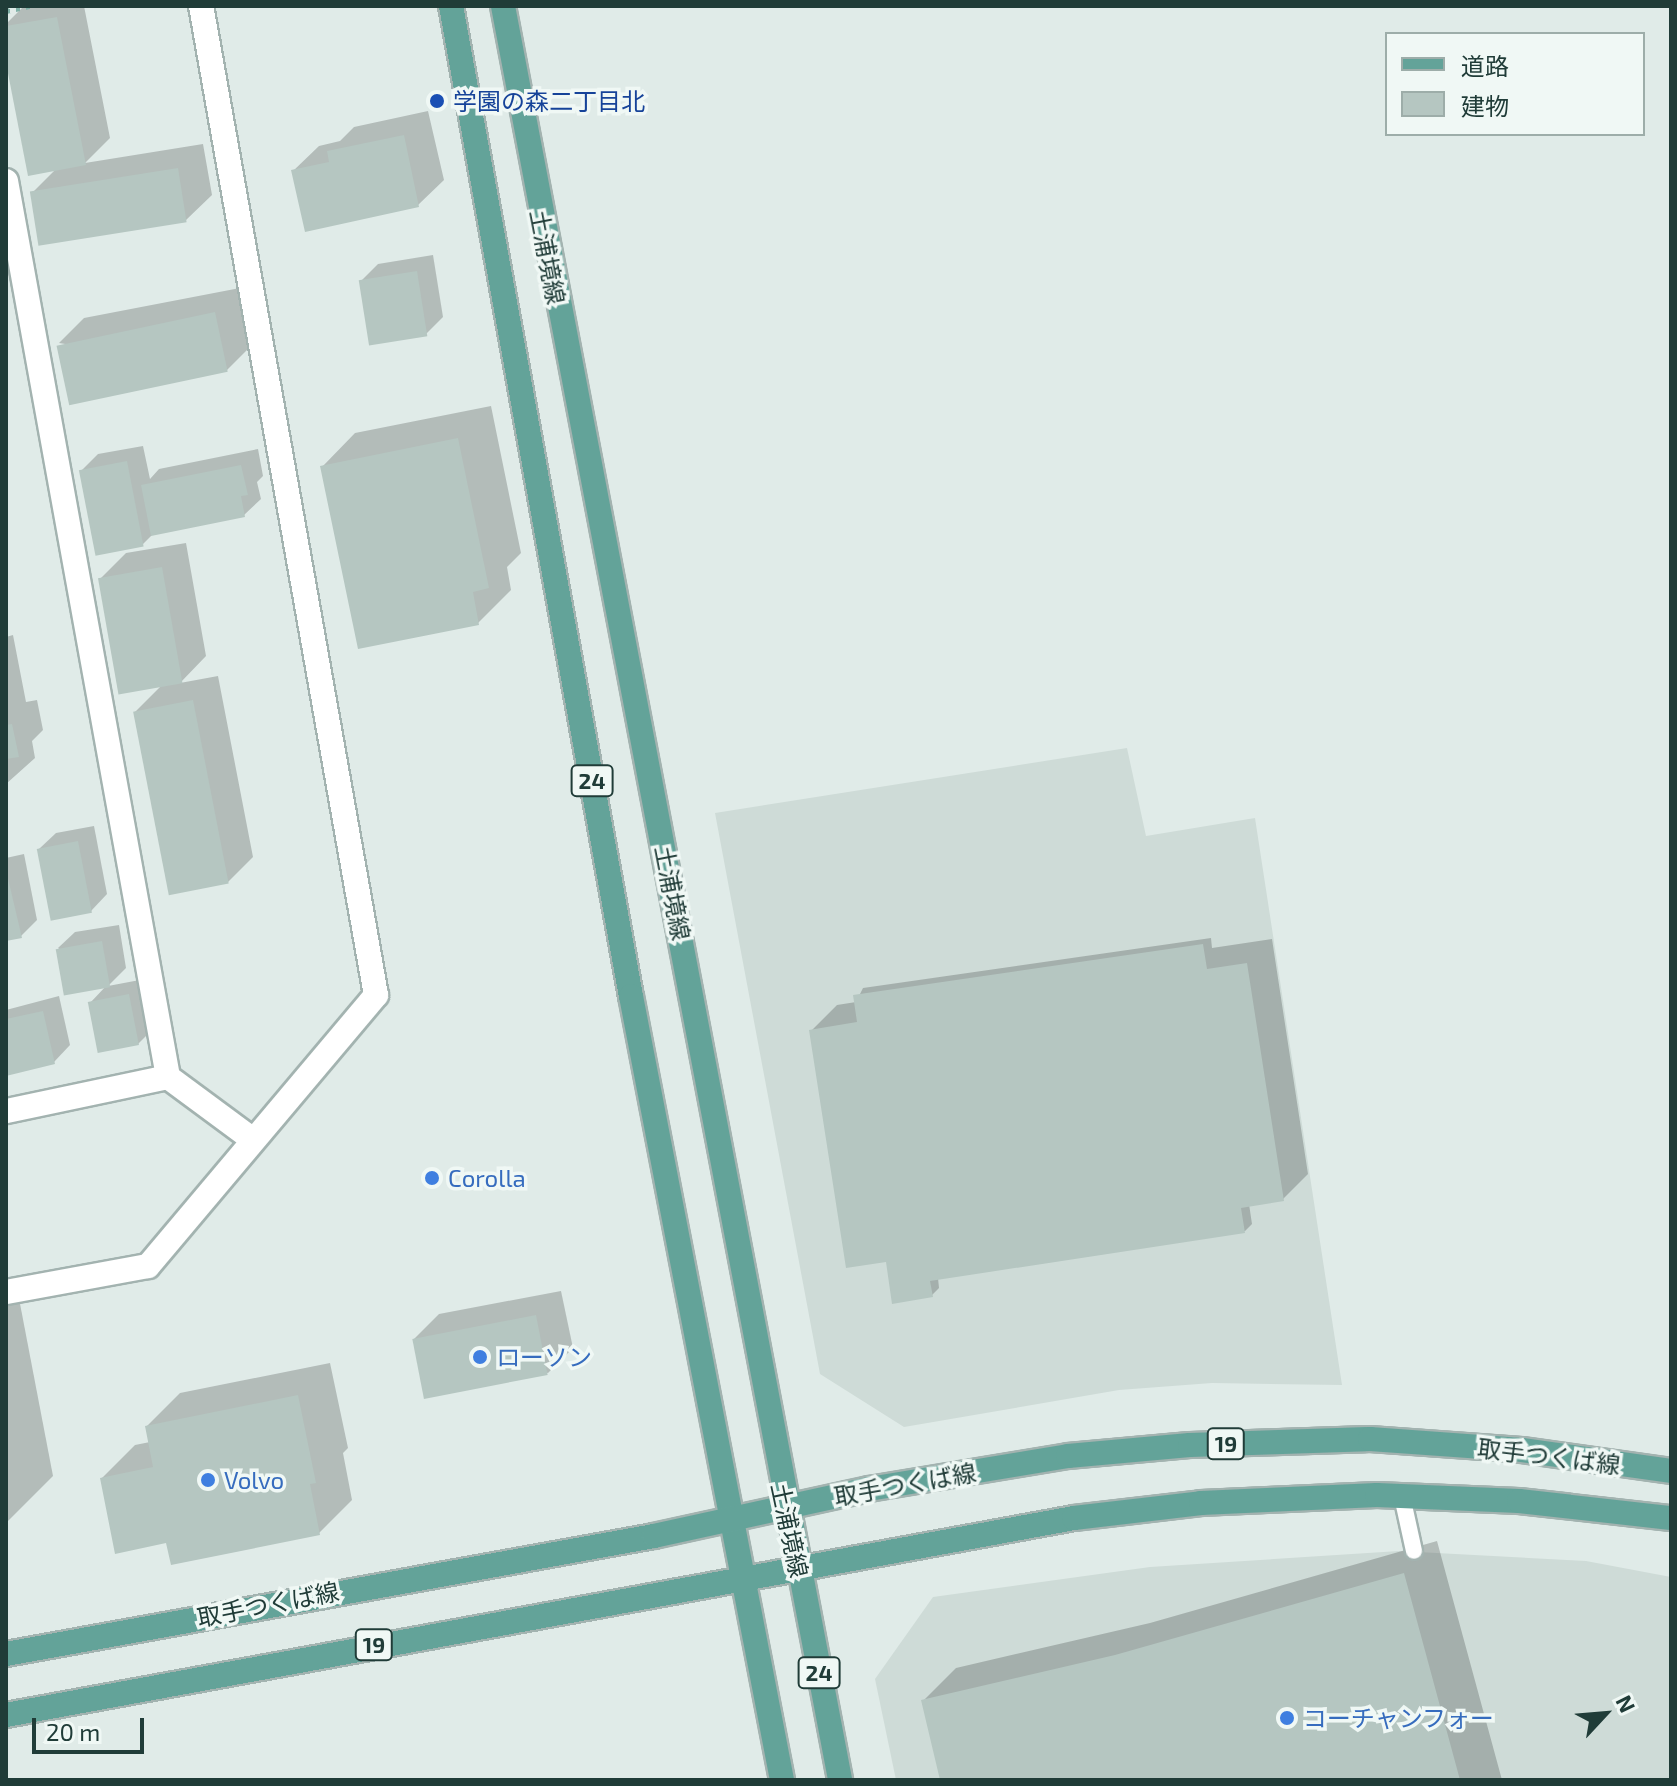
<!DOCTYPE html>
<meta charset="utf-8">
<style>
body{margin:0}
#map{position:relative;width:1677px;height:1786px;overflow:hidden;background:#e0ebe8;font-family:"Exo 2","Noto Sans JP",sans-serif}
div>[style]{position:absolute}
.built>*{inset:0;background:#cedbd7}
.shadow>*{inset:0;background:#0003}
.building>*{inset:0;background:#b5c6c1;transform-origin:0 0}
.path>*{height:5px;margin-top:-2.5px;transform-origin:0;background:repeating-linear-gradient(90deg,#7fb0a6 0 4px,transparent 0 10px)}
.roads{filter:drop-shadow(2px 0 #a3b3b0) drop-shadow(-2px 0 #a3b3b0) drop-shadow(0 2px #a3b3b0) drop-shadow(0 -2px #a3b3b0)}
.lane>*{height:16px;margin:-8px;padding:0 8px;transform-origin:8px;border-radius:8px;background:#fff}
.street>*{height:24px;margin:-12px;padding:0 12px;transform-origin:12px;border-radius:12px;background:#fff}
.primary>*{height:24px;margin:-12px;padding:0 12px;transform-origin:12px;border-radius:12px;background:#63a399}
.dots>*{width:22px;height:22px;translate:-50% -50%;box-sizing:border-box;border:4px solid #f0f8f5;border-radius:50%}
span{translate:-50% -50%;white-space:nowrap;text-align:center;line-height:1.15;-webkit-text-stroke:7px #f0f8f5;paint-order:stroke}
.shield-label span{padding:2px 6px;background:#f0f8f5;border:2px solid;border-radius:6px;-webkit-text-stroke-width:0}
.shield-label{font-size:22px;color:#203c38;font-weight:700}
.transit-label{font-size:24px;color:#164399}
.left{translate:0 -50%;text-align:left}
.street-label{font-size:24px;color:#203c38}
.shop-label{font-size:24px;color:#366cbe}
.frame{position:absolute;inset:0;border:8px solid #203c38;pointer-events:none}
.legend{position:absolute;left:1385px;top:32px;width:260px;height:104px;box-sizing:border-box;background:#f0f8f5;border:2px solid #9dada9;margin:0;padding:10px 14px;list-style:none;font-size:24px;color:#203c38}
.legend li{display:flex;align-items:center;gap:16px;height:40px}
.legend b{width:40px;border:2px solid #9dada9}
.north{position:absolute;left:1565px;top:1674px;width:80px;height:80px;-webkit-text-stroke:6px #f0f8f5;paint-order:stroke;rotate:64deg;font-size:22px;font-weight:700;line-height:32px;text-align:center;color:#203c38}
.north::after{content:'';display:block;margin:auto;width:28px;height:36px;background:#203c38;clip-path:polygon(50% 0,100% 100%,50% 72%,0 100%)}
.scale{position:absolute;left:32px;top:1718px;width:112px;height:36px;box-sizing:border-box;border:4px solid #203c38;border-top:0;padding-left:10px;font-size:24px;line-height:28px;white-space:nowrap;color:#203c38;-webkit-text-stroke:6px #f0f8f5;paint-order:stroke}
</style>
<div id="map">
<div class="built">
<div style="clip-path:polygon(1127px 748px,1146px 836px,1255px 818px,1342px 1385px,1212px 1383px,1119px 1390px,904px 1427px,820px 1374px,715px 813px)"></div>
<div style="clip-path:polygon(1399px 1551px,1586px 1561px,1671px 1577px,1671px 1780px,896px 1780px,875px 1679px,933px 1597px,1150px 1567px)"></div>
</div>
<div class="shadow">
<div style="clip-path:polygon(24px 6px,84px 6px,110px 138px,85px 163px,203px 144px,212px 195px,186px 220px,32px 193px,56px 169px,6px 52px,6px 24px)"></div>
<div style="clip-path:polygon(428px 111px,444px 180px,418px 205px,293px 171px,319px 146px,340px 141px,354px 127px)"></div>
<div style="clip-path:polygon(433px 255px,443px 317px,426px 334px,361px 281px,378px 264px)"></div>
<div style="clip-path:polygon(240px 288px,252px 345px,227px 370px,59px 343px,84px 318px)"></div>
<div style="clip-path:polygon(491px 406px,521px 553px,507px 567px,511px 590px,478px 623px,322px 467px,355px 433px)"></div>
<div style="clip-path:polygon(143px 446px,150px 479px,159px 469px,258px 449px,263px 476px,257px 482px,261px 499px,244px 515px,154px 533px,142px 545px,81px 471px,98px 454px)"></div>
<div style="clip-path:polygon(186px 543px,206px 656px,180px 683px,218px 676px,253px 857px,228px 882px,135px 712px,162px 685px,101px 578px,126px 553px)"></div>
<div style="clip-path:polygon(13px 635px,26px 702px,37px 700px,43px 730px,32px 741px,35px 758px,6px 784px,6px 637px)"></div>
<div style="clip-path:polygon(94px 826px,107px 894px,91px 911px,39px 849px,56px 833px)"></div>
<div style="clip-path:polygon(24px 854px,37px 920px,21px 936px,6px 939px,6px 858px)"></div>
<div style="clip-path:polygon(119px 925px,126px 968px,108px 986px,145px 979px,155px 1027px,138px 1044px,90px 1003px,107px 985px,58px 948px,75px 932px)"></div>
<div style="clip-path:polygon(1211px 938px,1212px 948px,1272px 939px,1308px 1174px,1283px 1199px,1249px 1204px,1252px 1224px,1245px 1231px,938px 1278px,939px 1288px,932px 1295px,888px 1263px,812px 1030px,837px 1005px,856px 1002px,863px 988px)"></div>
<div style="clip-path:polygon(59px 996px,70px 1045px,54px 1062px,6px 1073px,6px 1010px)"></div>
<div style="clip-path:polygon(17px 1288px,53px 1476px,6px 1523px,6px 1290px)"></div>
<div style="clip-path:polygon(561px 1291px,573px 1348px,548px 1373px,414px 1339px,439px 1314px)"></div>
<div style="clip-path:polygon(330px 1363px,348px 1448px,343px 1453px,352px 1500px,319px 1533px,168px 1541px,102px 1478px,135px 1445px,150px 1442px,147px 1426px,180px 1393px)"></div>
<div style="clip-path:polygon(1437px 1541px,1502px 1780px,943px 1780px,923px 1701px,956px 1668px,1150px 1623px)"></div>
</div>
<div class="building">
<div style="clip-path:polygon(57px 17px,86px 165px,28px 176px,6px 63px,6px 26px)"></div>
<div style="clip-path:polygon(404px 135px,419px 207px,305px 232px,291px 170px,329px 162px,327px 151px)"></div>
<div style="left:178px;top:168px;width:55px;height:150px;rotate:81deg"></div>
<div style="left:417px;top:271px;width:66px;height:59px;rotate:81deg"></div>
<div style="left:215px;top:312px;width:61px;height:162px;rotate:78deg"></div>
<div style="clip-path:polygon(458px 438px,489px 588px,473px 592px,479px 625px,358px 649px,320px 466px)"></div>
<div style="left:127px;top:461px;width:87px;height:49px;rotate:79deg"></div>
<div style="clip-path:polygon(241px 465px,248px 495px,241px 496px,245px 517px,151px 536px,141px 485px)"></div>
<div style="left:162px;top:567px;width:118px;height:65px;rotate:80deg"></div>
<div style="left:193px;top:700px;width:187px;height:61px;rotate:79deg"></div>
<div style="clip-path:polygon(12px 724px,19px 757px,6px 759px,6px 725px)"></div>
<div style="left:78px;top:841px;width:73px;height:42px;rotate:79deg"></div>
<div style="clip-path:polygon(6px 870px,22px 938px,6px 941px)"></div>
<div style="left:102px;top:941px;width:47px;height:47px;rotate:80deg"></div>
<div style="clip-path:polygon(1203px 944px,1207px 969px,1247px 963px,1284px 1201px,1241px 1208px,1245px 1233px,930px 1281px,933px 1297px,892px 1304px,886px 1262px,846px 1268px,809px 1030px,857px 1022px,853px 995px)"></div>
<div style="left:129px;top:994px;width:52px;height:42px;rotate:79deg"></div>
<div style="clip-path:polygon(43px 1011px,55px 1064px,6px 1076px,6px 1019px)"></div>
<div style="left:536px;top:1315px;width:61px;height:126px;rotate:79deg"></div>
<div style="clip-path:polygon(298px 1395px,316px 1483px,310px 1484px,320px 1535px,171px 1565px,166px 1543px,115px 1554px,100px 1478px,153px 1467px,145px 1426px)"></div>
<div style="clip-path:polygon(1404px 1573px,1460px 1780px,940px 1780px,921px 1700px,1115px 1655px)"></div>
</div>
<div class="path">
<div style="left:6px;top:11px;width:25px;rotate:-12deg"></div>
</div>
<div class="roads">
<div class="lane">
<div style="left:1402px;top:1496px;width:56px;rotate:77.7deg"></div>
</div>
<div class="street">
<div style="left:6px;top:181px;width:911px;rotate:79.75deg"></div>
<div style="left:168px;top:1077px;width:166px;rotate:168.1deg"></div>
<div style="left:168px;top:1077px;width:106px;rotate:36.5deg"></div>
<div style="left:6px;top:1292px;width:144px;rotate:-10.4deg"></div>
<div style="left:148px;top:1266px;width:354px;rotate:-49.9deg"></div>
<div style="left:376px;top:995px;width:1004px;rotate:-100.03deg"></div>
</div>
<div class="primary">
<div style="left:451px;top:6px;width:1006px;rotate:79.7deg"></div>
<div style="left:631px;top:996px;width:798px;rotate:79.1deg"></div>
<div style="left:503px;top:6px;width:1806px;rotate:79.24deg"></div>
<div style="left:6px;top:1654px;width:659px;rotate:-10.32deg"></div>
<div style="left:654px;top:1536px;width:220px;rotate:-12.3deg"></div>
<div style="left:869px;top:1489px;width:202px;rotate:-9.4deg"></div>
<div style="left:1068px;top:1456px;width:122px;rotate:-5.2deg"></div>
<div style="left:1190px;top:1445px;width:180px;rotate:-1.9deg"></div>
<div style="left:1370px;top:1439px;width:152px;rotate:4.1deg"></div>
<div style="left:1522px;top:1450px;width:150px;rotate:8deg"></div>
<div style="left:6px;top:1715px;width:1086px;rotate:-10.45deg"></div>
<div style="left:1074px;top:1518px;width:128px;rotate:-6.7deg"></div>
<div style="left:1201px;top:1503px;width:176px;rotate:-2.6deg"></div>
<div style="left:1377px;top:1495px;width:142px;rotate:2.4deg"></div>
<div style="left:1519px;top:1501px;width:153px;rotate:6.4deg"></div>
</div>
</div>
<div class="dots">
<div style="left:437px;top:101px;background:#1a4fb4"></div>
<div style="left:432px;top:1178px;background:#3f7fe0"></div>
<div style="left:480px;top:1357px;background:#3f7fe0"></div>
<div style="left:208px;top:1480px;background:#3f7fe0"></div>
<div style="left:1287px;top:1718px;background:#3f7fe0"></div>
</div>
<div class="shield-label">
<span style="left:592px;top:781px">24</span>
<span style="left:1226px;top:1444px">19</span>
<span style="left:374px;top:1645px">19</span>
<span style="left:819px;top:1673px">24</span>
</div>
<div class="transit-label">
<span class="left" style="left:453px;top:101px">学園の森二丁目北</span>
</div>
<div class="street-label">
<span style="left:548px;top:257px;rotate:79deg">土浦境線</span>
<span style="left:673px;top:893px;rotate:79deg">土浦境線</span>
<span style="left:1549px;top:1456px;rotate:7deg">取手つくば線</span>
<span style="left:905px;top:1484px;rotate:-10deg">取手つくば線</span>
<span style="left:790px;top:1530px;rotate:78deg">土浦境線</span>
<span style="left:268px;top:1604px;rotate:-11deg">取手つくば線</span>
</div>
<div class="shop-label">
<span class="left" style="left:448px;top:1178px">Corolla</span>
<span class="left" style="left:496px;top:1357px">ローソン</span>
<span class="left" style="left:224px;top:1480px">Volvo</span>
<span class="left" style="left:1303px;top:1718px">コーチャンフォー</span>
</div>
<div class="frame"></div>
<ul class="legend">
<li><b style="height:10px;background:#63a399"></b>道路</li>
<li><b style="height:22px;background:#b5c6c1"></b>建物</li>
</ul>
<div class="north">N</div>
<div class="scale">20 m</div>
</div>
